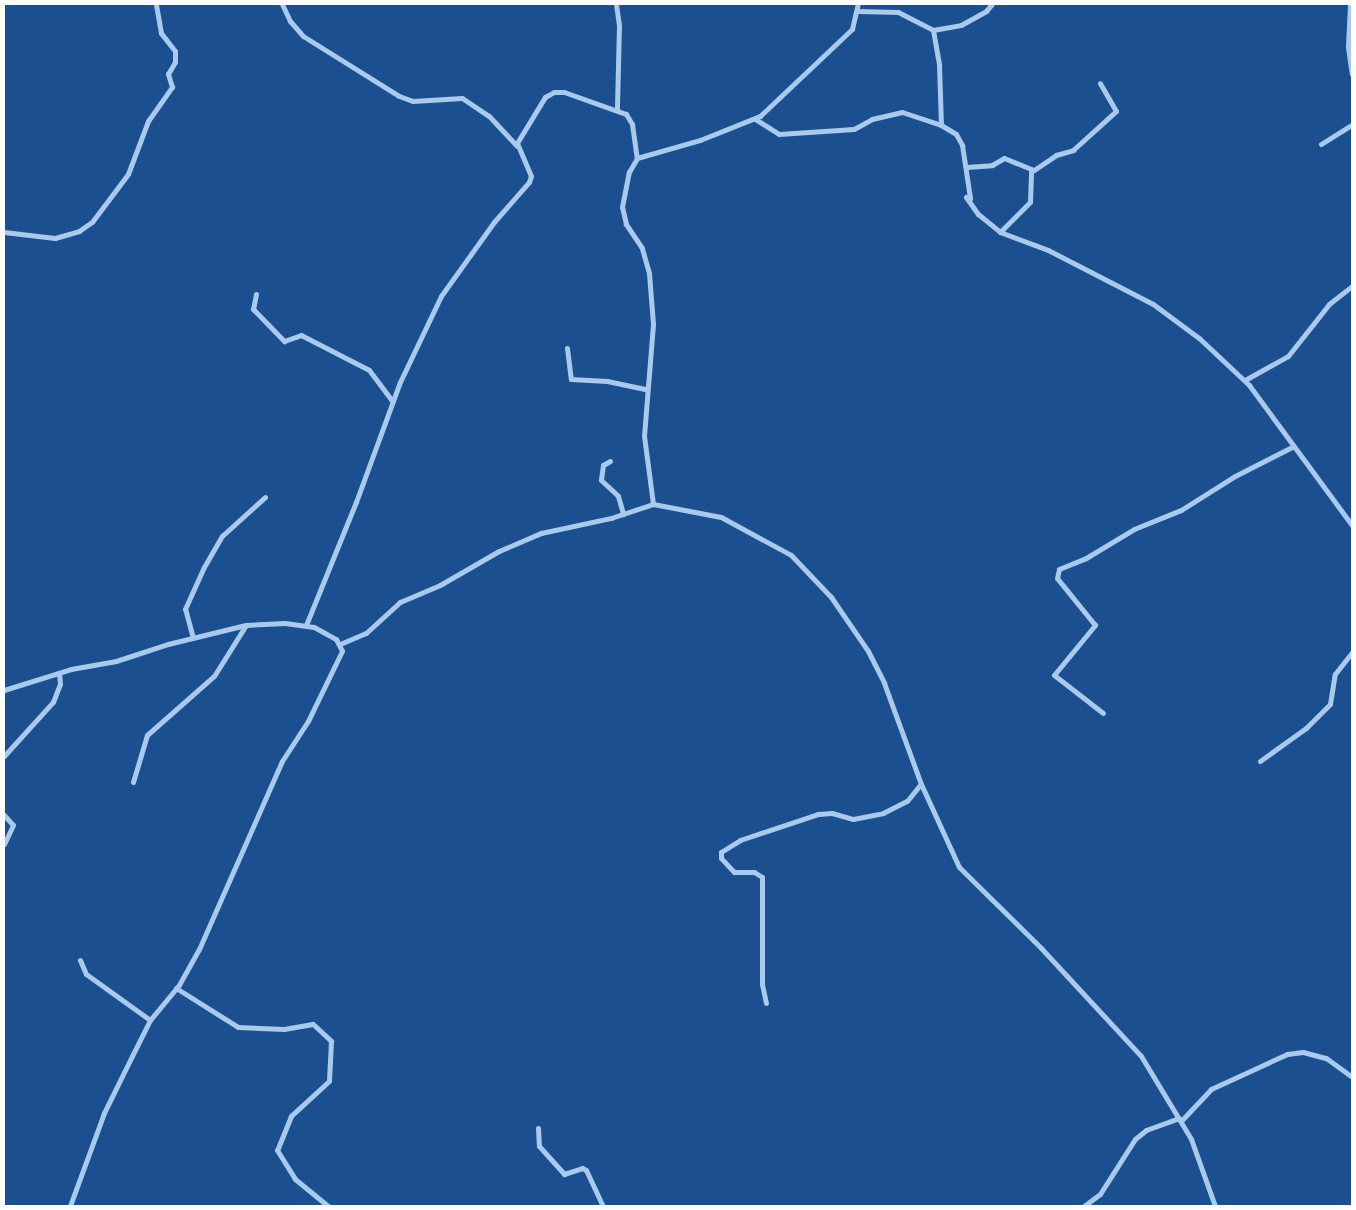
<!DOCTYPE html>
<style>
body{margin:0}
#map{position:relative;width:1356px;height:1210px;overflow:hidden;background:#1b4f8f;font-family:"IBM Plex Sans",sans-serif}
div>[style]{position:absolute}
.minor>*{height:5px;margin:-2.5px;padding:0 2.5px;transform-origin:2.5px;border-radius:2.5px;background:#a9c9ee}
span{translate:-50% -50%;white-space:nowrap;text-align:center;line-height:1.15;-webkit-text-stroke:4.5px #1b4f8f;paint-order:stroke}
.frame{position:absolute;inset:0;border:5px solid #fff;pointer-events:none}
</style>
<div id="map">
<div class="minor">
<div style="left:282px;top:4px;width:19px;rotate:65deg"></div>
<div style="left:290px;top:21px;width:20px;rotate:49deg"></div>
<div style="left:303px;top:36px;width:113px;rotate:32deg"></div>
<div style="left:399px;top:96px;width:15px;rotate:20deg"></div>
<div style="left:413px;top:101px;width:49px;rotate:-3.5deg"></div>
<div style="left:462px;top:98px;width:32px;rotate:34deg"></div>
<div style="left:489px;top:116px;width:41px;rotate:47deg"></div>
<div style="left:616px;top:4px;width:21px;rotate:82deg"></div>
<div style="left:619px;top:25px;width:84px;rotate:91.4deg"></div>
<div style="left:1350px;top:4px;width:43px;rotate:92.7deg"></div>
<div style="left:1348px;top:47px;width:27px;rotate:82deg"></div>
<div style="left:857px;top:11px;width:41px;rotate:1.4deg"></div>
<div style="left:898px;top:12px;width:39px;rotate:27deg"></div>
<div style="left:933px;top:30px;width:36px;rotate:80deg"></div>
<div style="left:939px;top:65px;width:60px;rotate:88.1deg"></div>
<div style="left:941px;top:125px;width:17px;rotate:31deg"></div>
<div style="left:956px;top:134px;width:13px;rotate:61deg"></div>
<div style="left:962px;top:145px;width:54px;rotate:81.4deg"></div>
<div style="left:970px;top:198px;width:4px;rotate:-166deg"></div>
<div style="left:966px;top:197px;width:21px;rotate:55deg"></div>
<div style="left:978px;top:214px;width:28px;rotate:39deg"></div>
<div style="left:1000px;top:232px;width:51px;rotate:20.6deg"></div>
<div style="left:1048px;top:250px;width:118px;rotate:27.2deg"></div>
<div style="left:1153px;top:304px;width:57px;rotate:36.5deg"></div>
<div style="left:1199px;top:338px;width:69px;rotate:43.2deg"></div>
<div style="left:1249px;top:385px;width:174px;rotate:53.7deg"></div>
<div style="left:933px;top:30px;width:28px;rotate:-10deg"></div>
<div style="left:961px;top:25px;width:29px;rotate:-29deg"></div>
<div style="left:986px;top:11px;width:9px;rotate:-49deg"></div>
<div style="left:755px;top:119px;width:28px;rotate:32deg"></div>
<div style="left:779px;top:134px;width:75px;rotate:-3.8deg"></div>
<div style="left:854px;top:129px;width:21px;rotate:-29deg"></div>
<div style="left:872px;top:119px;width:31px;rotate:-13deg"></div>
<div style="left:902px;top:112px;width:41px;rotate:18.4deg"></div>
<div style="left:1321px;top:144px;width:36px;rotate:-32deg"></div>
<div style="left:966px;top:167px;width:26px;rotate:-4deg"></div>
<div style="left:992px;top:165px;width:14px;rotate:-30deg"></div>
<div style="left:1004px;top:158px;width:32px;rotate:22deg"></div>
<div style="left:1034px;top:170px;width:27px;rotate:-34deg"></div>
<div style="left:1056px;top:155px;width:18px;rotate:-16deg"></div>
<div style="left:1073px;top:150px;width:58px;rotate:-42.2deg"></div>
<div style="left:1116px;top:111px;width:32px;rotate:-120deg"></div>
<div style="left:4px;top:232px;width:51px;rotate:6.7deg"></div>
<div style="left:55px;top:238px;width:25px;rotate:-16deg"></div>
<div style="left:79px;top:231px;width:16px;rotate:-35deg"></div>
<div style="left:92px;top:222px;width:60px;rotate:-53.1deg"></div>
<div style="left:128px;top:174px;width:57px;rotate:-69.3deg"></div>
<div style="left:148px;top:121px;width:42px;rotate:-54.8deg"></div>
<div style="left:172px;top:87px;width:14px;rotate:-107deg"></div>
<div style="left:168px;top:74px;width:14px;rotate:-60deg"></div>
<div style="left:175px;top:62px;width:11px;rotate:-90deg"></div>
<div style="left:175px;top:51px;width:23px;rotate:-128deg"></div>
<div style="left:161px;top:33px;width:29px;rotate:-100deg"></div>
<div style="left:1000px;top:232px;width:42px;rotate:-45deg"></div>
<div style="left:1030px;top:202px;width:32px;rotate:-88deg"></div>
<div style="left:256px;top:294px;width:15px;rotate:101deg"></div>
<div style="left:253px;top:309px;width:45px;rotate:45.9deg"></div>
<div style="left:284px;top:341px;width:18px;rotate:-19deg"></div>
<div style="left:301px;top:335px;width:76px;rotate:27.2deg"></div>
<div style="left:369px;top:370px;width:39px;rotate:53deg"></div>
<div style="left:567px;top:348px;width:31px;rotate:83deg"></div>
<div style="left:571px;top:379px;width:36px;rotate:3deg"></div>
<div style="left:607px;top:381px;width:40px;rotate:12deg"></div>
<div style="left:1245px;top:380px;width:49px;rotate:-29.2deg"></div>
<div style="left:1288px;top:356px;width:66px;rotate:-51.7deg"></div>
<div style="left:1329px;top:304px;width:29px;rotate:-38deg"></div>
<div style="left:610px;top:461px;width:8px;rotate:150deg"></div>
<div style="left:603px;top:465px;width:15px;rotate:98deg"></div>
<div style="left:601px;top:480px;width:23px;rotate:43deg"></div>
<div style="left:618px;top:496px;width:19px;rotate:74deg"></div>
<div style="left:653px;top:504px;width:69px;rotate:-97.5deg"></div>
<div style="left:644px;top:436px;width:112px;rotate:-85.4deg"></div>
<div style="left:653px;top:324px;width:51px;rotate:-94.5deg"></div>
<div style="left:649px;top:273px;width:26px;rotate:-106deg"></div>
<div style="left:642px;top:248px;width:29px;rotate:-124deg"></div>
<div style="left:626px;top:224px;width:17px;rotate:-103deg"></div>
<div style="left:622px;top:207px;width:36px;rotate:-79deg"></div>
<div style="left:629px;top:172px;width:16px;rotate:-60deg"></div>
<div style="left:637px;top:158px;width:66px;rotate:-15.9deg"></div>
<div style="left:700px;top:140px;width:65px;rotate:-21.8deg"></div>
<div style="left:760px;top:116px;width:127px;rotate:-43.4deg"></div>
<div style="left:852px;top:29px;width:26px;rotate:-77deg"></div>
<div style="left:306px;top:625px;width:133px;rotate:-67.9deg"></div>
<div style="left:356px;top:502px;width:128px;rotate:-69.9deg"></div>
<div style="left:400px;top:382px;width:95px;rotate:-64.5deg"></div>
<div style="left:441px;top:296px;width:91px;rotate:-54.4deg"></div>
<div style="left:494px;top:222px;width:53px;rotate:-48.8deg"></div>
<div style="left:529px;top:182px;width:6px;rotate:-72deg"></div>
<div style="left:531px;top:176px;width:36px;rotate:-113deg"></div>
<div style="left:517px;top:143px;width:54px;rotate:-58.7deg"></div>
<div style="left:545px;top:97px;width:10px;rotate:-29deg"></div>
<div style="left:554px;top:92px;width:10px"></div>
<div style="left:564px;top:92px;width:66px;rotate:19.5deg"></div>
<div style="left:626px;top:114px;width:12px;rotate:59deg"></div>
<div style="left:632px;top:124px;width:34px;rotate:82deg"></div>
<div style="left:193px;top:638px;width:30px;rotate:-105deg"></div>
<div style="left:185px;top:609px;width:46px;rotate:-65.7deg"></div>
<div style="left:204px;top:567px;width:36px;rotate:-60deg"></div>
<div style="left:222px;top:536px;width:58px;rotate:-42.2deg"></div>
<div style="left:340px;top:644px;width:28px;rotate:-23deg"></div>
<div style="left:366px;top:633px;width:46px;rotate:-42.4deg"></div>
<div style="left:400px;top:602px;width:43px;rotate:-23deg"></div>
<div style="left:440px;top:585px;width:68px;rotate:-30deg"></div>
<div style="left:499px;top:551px;width:46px;rotate:-23.2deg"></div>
<div style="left:541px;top:533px;width:72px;rotate:-12.1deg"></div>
<div style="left:611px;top:518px;width:44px;rotate:-18.4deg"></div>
<div style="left:653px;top:504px;width:69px;rotate:10.8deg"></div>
<div style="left:721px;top:517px;width:80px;rotate:28.5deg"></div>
<div style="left:791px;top:555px;width:58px;rotate:46.4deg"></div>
<div style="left:831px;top:597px;width:65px;rotate:55.6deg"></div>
<div style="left:868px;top:651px;width:36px;rotate:63deg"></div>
<div style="left:884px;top:683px;width:108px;rotate:69.9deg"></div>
<div style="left:921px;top:784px;width:91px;rotate:65.4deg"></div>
<div style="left:959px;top:867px;width:115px;rotate:44.6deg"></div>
<div style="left:1041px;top:948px;width:147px;rotate:47.2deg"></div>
<div style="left:1141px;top:1056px;width:97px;rotate:58.9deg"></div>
<div style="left:1191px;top:1139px;width:71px;rotate:70.3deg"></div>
<div style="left:4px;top:690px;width:70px;rotate:-17.4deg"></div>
<div style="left:71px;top:669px;width:46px;rotate:-10.1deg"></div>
<div style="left:116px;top:661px;width:55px;rotate:-18.1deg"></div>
<div style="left:168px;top:644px;width:80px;rotate:-13.7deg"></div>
<div style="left:246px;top:625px;width:39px;rotate:-3deg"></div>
<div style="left:285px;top:623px;width:29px;rotate:8deg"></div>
<div style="left:314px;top:627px;width:25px;rotate:29deg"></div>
<div style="left:336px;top:639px;width:13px;rotate:63deg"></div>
<div style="left:342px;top:651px;width:78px;rotate:115.9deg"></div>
<div style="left:308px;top:721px;width:48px;rotate:123deg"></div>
<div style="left:282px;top:761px;width:206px;rotate:113.8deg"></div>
<div style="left:199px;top:949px;width:41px;rotate:119.1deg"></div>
<div style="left:179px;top:985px;width:45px;rotate:129.6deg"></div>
<div style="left:150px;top:1020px;width:40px;rotate:116.6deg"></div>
<div style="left:132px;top:1056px;width:64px;rotate:116.2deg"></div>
<div style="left:104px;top:1113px;width:99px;rotate:110.1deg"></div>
<div style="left:1103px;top:713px;width:62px;rotate:-142.2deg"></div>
<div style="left:1054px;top:675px;width:65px;rotate:-50.6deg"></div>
<div style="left:1095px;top:625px;width:60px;rotate:-129deg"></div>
<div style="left:1057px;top:578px;width:9px;rotate:-77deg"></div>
<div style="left:1059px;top:569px;width:29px;rotate:-22deg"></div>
<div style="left:1086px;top:558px;width:56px;rotate:-31.1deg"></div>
<div style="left:1134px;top:529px;width:51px;rotate:-22deg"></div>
<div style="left:1181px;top:510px;width:64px;rotate:-32.2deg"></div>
<div style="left:1235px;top:476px;width:64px;rotate:-27deg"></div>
<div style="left:4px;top:756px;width:73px;rotate:-47.8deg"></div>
<div style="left:53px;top:702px;width:19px;rotate:-69deg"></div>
<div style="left:60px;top:684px;width:11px;rotate:-95deg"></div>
<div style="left:1260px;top:761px;width:57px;rotate:-35.7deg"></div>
<div style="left:1306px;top:728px;width:34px;rotate:-45deg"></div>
<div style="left:1330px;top:704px;width:30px;rotate:-81deg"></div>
<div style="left:1335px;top:674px;width:28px;rotate:-52deg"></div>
<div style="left:133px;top:782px;width:49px;rotate:-73.4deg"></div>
<div style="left:147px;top:735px;width:89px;rotate:-41.4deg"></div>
<div style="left:214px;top:676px;width:60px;rotate:-57.9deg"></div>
<div style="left:4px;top:815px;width:13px;rotate:48deg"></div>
<div style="left:13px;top:825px;width:21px;rotate:115deg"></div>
<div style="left:80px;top:960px;width:15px;rotate:67deg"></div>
<div style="left:86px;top:974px;width:79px;rotate:35.7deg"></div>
<div style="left:176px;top:988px;width:73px;rotate:32.2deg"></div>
<div style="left:238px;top:1027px;width:46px;rotate:2.5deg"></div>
<div style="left:284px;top:1029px;width:29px;rotate:-10deg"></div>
<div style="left:313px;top:1024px;width:25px;rotate:43deg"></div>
<div style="left:331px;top:1041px;width:40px;rotate:92.9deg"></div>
<div style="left:329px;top:1081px;width:52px;rotate:137.4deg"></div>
<div style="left:291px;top:1116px;width:37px;rotate:112deg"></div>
<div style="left:277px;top:1150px;width:34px;rotate:58deg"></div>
<div style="left:295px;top:1179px;width:43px;rotate:39.3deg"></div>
<div style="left:766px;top:1003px;width:19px;rotate:-102deg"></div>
<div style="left:762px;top:984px;width:107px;rotate:-90deg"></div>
<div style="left:762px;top:877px;width:9px;rotate:-148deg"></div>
<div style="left:754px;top:872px;width:20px;rotate:180deg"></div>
<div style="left:734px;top:872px;width:19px;rotate:-133deg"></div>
<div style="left:721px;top:858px;width:6px;rotate:-90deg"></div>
<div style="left:721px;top:852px;width:22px;rotate:-32deg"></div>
<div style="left:740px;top:840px;width:82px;rotate:-18.4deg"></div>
<div style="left:818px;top:814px;width:14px;rotate:-4deg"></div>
<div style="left:832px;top:813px;width:22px;rotate:16deg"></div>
<div style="left:853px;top:819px;width:31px;rotate:-11deg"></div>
<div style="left:883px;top:813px;width:27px;rotate:-27deg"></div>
<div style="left:907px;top:801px;width:22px;rotate:-51deg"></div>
<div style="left:1181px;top:1121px;width:44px;rotate:-46.8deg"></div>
<div style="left:1211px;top:1089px;width:84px;rotate:-24.7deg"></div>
<div style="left:1287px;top:1054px;width:16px;rotate:-7deg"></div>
<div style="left:1303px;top:1052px;width:24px;rotate:15deg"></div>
<div style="left:1326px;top:1058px;width:32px;rotate:36deg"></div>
<div style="left:538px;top:1128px;width:18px;rotate:87deg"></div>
<div style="left:539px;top:1146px;width:38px;rotate:48deg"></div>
<div style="left:564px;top:1174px;width:19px;rotate:-18deg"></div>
<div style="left:582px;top:1168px;width:4px;rotate:27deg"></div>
<div style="left:586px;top:1170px;width:40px;rotate:65deg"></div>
<div style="left:1084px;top:1206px;width:20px;rotate:-37deg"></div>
<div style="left:1100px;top:1194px;width:65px;rotate:-57.5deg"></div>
<div style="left:1135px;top:1139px;width:14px;rotate:-39deg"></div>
<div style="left:1146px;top:1130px;width:35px;rotate:-20deg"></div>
</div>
<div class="frame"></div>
</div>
